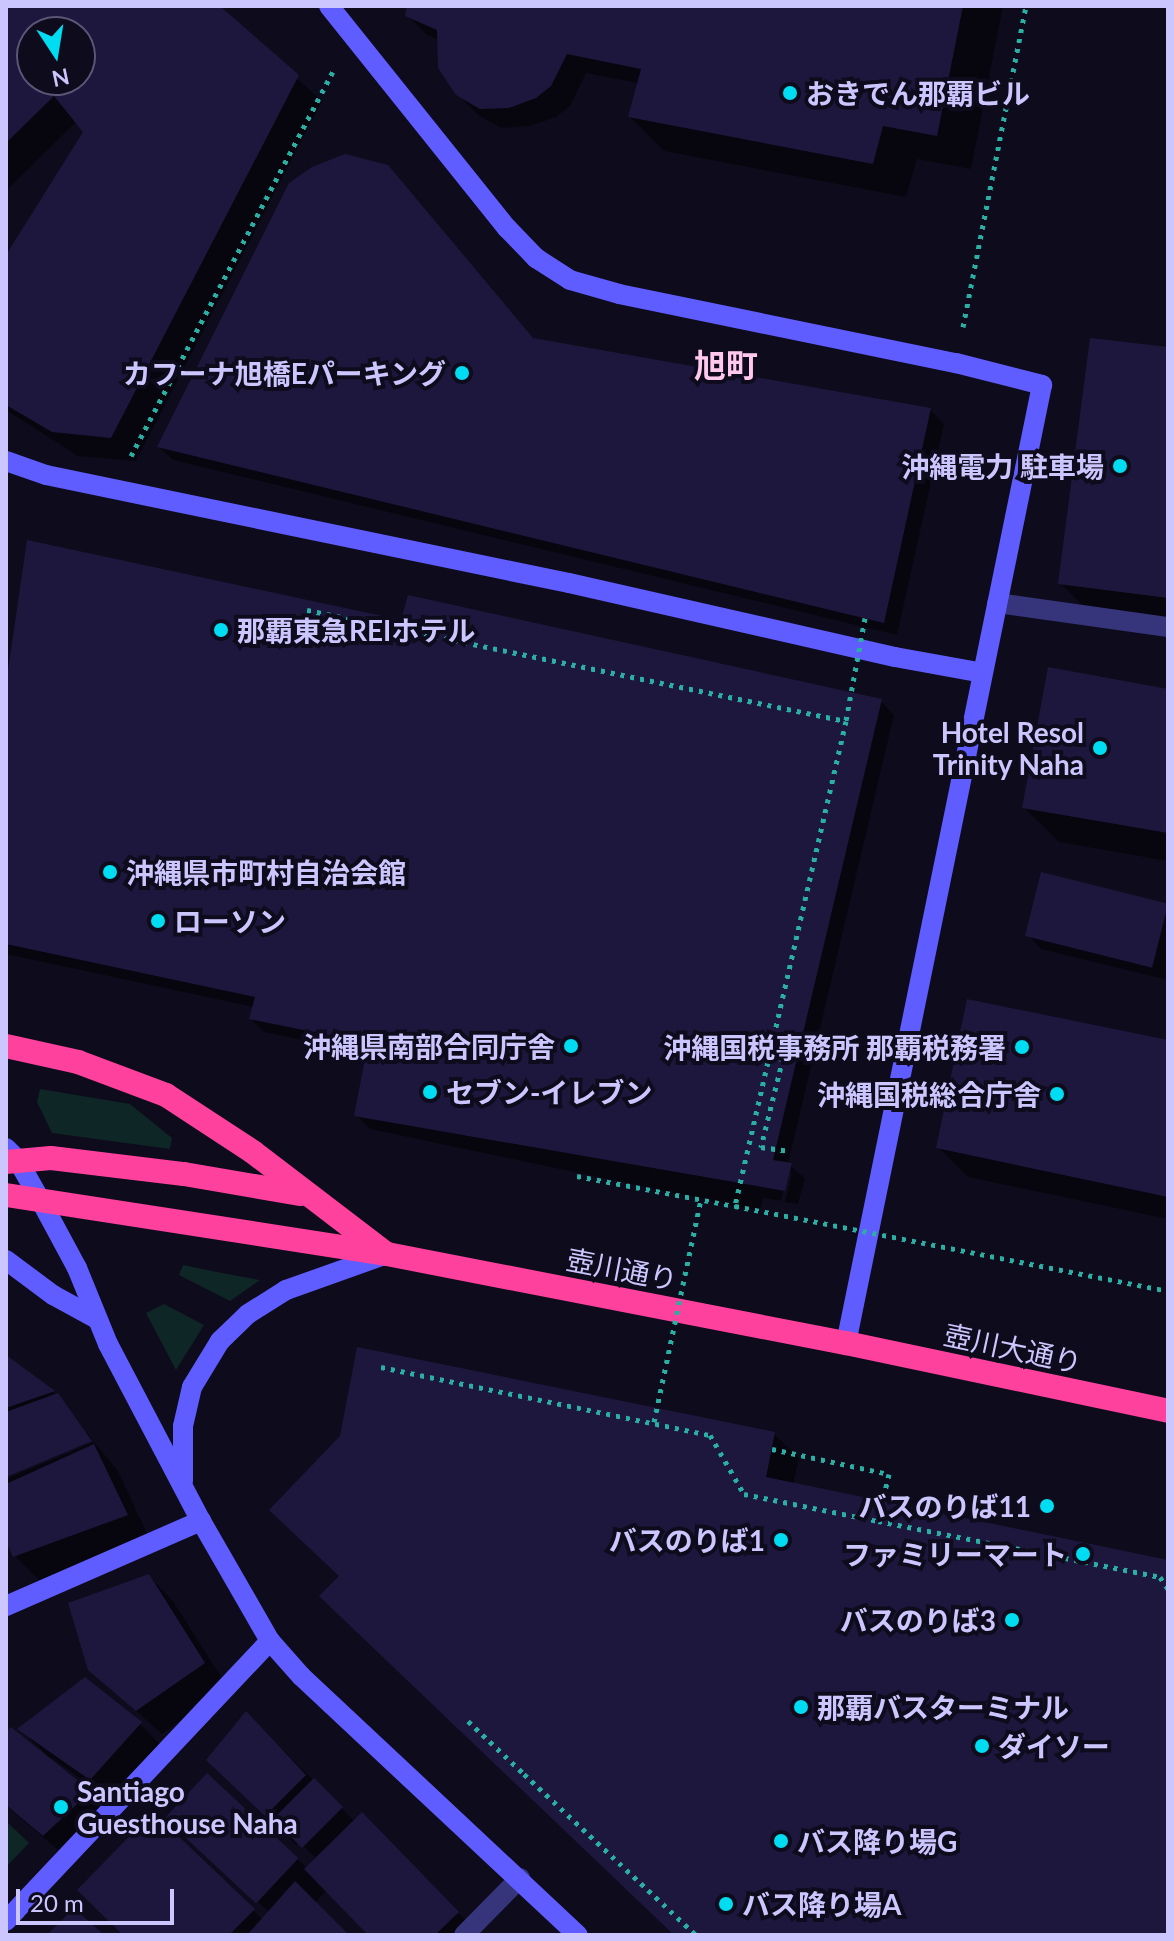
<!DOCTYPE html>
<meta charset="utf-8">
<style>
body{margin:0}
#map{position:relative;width:1174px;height:1941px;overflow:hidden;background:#0e0b1c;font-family:Lato,"Noto Sans JP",sans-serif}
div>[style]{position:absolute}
.green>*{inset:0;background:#0e2625}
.shadow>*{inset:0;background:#0007}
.building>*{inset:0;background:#1e173d;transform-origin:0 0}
.path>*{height:5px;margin-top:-2.5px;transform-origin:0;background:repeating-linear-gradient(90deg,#2aafa5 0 4px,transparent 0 10px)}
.street>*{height:20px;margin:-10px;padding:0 10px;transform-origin:10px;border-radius:10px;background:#36357c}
.secondary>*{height:20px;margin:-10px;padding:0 10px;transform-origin:10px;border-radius:10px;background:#5f5dff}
.highway>*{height:24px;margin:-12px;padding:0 12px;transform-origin:12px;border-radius:12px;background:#ff419e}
.path-bridge>*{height:5px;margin-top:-2.5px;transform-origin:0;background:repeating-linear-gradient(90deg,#2aafa5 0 4px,transparent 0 10px)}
.dots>*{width:22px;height:22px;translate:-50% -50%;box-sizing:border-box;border:4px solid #0e0b1c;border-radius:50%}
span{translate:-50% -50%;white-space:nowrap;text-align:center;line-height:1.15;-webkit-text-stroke:8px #0e0b1c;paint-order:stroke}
.poi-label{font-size:28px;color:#ccc6ff;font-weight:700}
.left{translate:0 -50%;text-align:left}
.right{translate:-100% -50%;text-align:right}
.street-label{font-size:28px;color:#ccc6ff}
.quarter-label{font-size:32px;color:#ffc8ec;font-weight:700}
.frame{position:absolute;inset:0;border:8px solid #ccc6ff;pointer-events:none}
.north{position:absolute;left:16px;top:16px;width:80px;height:80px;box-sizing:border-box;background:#0e0b1c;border:2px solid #5a5677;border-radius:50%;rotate:168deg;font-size:22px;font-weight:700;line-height:32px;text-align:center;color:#ccc6ff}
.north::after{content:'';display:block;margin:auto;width:28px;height:36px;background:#00dcf1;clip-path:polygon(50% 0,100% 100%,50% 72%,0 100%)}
.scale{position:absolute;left:16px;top:1889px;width:158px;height:36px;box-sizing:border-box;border:4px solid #ccc6ff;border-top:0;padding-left:10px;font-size:24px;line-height:28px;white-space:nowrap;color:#ccc6ff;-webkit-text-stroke:6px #0e0b1c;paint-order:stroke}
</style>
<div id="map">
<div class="green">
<div style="clip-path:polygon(40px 1089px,130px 1104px,172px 1138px,170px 1149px,52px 1133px,37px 1102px)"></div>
<div style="clip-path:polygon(183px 1265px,222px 1273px,260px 1280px,230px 1301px,179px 1275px)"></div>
<div style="clip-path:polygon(164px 1304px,204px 1325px,176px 1370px,146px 1313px)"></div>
<div style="clip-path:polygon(6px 1821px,29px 1843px,6px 1867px)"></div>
</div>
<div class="shadow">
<div style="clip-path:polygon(evenodd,6px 6px,217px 6px,322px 101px,136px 461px,78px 456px,6px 410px,6px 259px,85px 132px,77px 121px,6px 191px,6px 6px,32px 32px,80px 32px,80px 80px,32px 80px,32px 32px)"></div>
<div style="clip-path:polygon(409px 6px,1003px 6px,971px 169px,917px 159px,906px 197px,664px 151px,630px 117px,638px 83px,586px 73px,570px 106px,556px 117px,530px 126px,501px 128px,478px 115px,458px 94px,439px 40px,427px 35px,407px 15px)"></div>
<div style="clip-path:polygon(387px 167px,535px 341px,930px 410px,944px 424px,897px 635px,173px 460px,159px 447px)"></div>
<div style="clip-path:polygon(1168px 349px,1168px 618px,1084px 607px,1060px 583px)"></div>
<div style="clip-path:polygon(402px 622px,881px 701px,894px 715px,788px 1164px,805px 1178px,798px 1204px,785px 1202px,792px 1173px,787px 1173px,781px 1201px,784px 1201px,763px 1198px,760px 1211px,370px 1129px,357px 1116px,368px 1053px,264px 1032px,251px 1019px,254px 1007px,6px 954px,6px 697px)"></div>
<div style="clip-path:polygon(1168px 691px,1168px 861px,1059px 842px,1024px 808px)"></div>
<div style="clip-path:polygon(1168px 906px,1168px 980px,1041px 949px,1028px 935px)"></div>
<div style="clip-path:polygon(1168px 1043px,1168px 1219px,968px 1177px,938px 1147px)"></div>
<div style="clip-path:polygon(6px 1358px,57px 1395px,92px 1439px,6px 1475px)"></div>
<div style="clip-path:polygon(774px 1434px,799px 1458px,793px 1485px,1168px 1563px,1168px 1935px,676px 1935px)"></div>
<div style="clip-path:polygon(94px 1442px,118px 1471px,150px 1540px,39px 1580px,15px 1556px,6px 1537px,6px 1479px)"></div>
<div style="clip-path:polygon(149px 1576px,173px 1601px,228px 1688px,162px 1734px,90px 1669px)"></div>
<div style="clip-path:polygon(140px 1724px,164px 1748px,115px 1803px,52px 1758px,50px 1761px,114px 1817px,69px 1859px,6px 1806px,6px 1735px,43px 1756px,45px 1753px,20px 1729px)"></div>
<div style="clip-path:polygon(276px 1743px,355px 1822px,362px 1815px,480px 1935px,371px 1935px,327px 1890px,315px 1903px,346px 1935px,125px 1935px,154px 1815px,263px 1920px,270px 1913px,168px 1819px,207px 1776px,307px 1868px,317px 1859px,299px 1842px,296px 1845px,238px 1790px)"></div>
</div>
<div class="building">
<div style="clip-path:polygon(evenodd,6px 6px,220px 6px,299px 75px,111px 438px,52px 432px,6px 405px,6px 255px,83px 132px,54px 96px,6px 143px,6px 6px,32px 32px,80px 32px,80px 80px,32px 80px,32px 32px)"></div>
<div style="clip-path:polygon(407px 6px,963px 6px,937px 136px,883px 126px,873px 164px,628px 117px,641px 69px,567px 54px,551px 86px,536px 98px,509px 108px,480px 109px,456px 95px,438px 68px,437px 30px,405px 16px)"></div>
<div style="clip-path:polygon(345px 154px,388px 165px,533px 338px,931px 408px,884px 623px,157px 447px,289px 183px,312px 167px)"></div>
<div style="clip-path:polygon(1090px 338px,1168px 347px,1168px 598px,1058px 584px)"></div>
<div style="clip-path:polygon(27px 540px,401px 620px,408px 595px,882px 699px,773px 1160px,792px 1163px,785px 1191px,354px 1116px,368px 1043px,249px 1019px,255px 997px,6px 944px,6px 684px)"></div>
<div style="clip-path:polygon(1048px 667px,1168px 689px,1168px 833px,1022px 808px)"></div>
<div style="left:1041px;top:872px;width:131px;height:66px;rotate:14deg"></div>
<div style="clip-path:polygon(967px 999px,1168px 1040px,1168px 1197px,936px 1148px)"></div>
<div style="clip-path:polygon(357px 1347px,775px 1432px,766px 1477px,1168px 1560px,1168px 1935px,674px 1935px,319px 1596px,339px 1576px,269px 1510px,340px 1436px)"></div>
<div style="clip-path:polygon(6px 1355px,55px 1391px,6px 1408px)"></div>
<div style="clip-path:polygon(58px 1393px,92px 1441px,6px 1477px,6px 1412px)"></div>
<div style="clip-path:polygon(94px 1444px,128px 1515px,13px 1557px,6px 1542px,6px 1484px)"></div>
<div style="clip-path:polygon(149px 1574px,205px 1663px,136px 1711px,88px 1670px,68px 1603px)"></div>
<div style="clip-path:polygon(85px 1677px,142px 1722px,90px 1780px,17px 1729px)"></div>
<div style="clip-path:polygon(246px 1711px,306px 1775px,265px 1816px,206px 1760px)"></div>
<div style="clip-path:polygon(11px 1727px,91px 1791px,43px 1836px,6px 1805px,6px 1732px)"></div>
<div style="left:207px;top:1773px;width:125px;height:62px;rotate:43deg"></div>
<div style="left:314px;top:1778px;width:41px;height:58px;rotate:45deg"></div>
<div style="clip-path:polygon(153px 1812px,255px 1909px,229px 1935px,123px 1935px,77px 1890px)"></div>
<div style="clip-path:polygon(362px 1812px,459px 1912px,435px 1935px,368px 1935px,304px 1869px)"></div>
<div style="clip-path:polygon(295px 1881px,349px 1935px,247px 1935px)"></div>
<div style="clip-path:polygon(74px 1908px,104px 1935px,47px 1935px)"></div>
</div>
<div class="path">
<div style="left:963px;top:327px;width:327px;rotate:-78.9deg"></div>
<div style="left:131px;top:456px;width:434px;rotate:-62.3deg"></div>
<div style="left:307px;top:610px;width:550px;rotate:11.64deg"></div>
<div style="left:768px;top:1056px;width:15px;rotate:8deg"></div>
<div style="left:783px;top:1058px;width:92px;rotate:103.9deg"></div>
<div style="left:761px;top:1147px;width:27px;rotate:8deg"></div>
<div style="left:577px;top:1176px;width:161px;rotate:10.8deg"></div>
<div style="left:381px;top:1367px;width:336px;rotate:11.7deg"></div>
<div style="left:710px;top:1435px;width:68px;rotate:60deg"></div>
<div style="left:744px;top:1494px;width:137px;rotate:11.4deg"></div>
<div style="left:772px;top:1449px;width:120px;rotate:12.1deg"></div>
<div style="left:889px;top:1474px;width:48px;rotate:103.2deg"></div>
<div style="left:878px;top:1521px;width:288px;rotate:11.2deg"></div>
<div style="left:1160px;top:1577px;width:14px;rotate:56deg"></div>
<div style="left:468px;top:1721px;width:77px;rotate:43.4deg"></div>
</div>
<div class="street">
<div style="left:997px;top:603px;width:173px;rotate:8deg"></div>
<div style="left:464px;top:1935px;width:80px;rotate:-45.5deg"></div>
</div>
<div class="secondary">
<div style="left:329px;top:6px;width:285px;rotate:51.3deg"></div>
<div style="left:507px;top:228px;width:42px;rotate:46deg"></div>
<div style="left:536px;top:258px;width:40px;rotate:32.9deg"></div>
<div style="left:570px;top:280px;width:51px;rotate:15.9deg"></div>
<div style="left:619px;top:294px;width:344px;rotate:11.6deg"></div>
<div style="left:956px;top:363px;width:89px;rotate:14.3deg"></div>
<div style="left:1042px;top:385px;width:978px;rotate:101.56deg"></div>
<div style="left:6px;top:461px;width:42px;rotate:19.3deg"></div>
<div style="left:46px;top:475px;width:534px;rotate:11.67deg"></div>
<div style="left:569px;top:583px;width:334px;rotate:12.8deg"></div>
<div style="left:895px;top:657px;width:89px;rotate:10.3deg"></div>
<div style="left:6px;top:1148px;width:16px;rotate:45deg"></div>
<div style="left:17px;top:1159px;width:51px;rotate:60.4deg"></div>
<div style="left:42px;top:1203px;width:74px;rotate:61.7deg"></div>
<div style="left:77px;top:1268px;width:82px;rotate:67.8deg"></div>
<div style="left:108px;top:1344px;width:200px;rotate:62.3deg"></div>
<div style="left:201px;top:1521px;width:138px;rotate:60.1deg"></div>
<div style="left:270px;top:1641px;width:47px;rotate:48.5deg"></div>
<div style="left:301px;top:1676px;width:379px;rotate:43.1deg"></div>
<div style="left:6px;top:1260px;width:59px;rotate:36.7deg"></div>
<div style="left:53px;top:1295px;width:48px;rotate:28.7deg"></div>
<div style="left:183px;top:1481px;width:55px;rotate:-90deg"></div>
<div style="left:183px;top:1426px;width:40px;rotate:-77deg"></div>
<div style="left:192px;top:1387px;width:54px;rotate:-58.7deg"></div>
<div style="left:220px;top:1341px;width:39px;rotate:-44deg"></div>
<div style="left:248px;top:1314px;width:45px;rotate:-32.3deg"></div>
<div style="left:286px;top:1290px;width:107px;rotate:-19.6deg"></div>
<div style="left:6px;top:1606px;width:213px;rotate:-23.6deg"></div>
<div style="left:6px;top:1921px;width:385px;rotate:-46.7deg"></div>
</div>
<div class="highway">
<div style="left:6px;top:1046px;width:74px;rotate:12.5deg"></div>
<div style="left:78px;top:1062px;width:94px;rotate:20.6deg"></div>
<div style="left:166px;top:1095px;width:104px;rotate:33.2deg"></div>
<div style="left:253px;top:1152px;width:166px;rotate:37.4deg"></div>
<div style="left:6px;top:1162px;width:45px;rotate:-5.1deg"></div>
<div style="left:51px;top:1158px;width:134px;rotate:6.9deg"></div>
<div style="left:184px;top:1174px;width:119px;rotate:9.7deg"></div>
<div style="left:6px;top:1195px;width:386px;rotate:8.8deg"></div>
<div style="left:387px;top:1254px;width:468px;rotate:11deg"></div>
<div style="left:846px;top:1343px;width:329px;rotate:11.9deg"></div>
</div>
<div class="path-bridge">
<div style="left:865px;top:618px;width:105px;rotate:100.5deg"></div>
<div style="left:846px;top:721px;width:498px;rotate:102.9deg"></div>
<div style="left:735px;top:1206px;width:441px;rotate:11.1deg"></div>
<div style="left:654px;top:1422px;width:228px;rotate:-78.1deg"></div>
<div style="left:524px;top:1774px;width:236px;rotate:43.1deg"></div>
</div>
<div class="dots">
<div style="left:790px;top:93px;background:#00dcf1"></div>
<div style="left:462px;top:373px;background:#00dcf1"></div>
<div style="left:1120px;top:466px;background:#00dcf1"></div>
<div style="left:221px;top:630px;background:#00dcf1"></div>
<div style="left:1100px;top:748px;background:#00dcf1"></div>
<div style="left:110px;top:872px;background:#00dcf1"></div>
<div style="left:158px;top:921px;background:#00dcf1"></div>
<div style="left:571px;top:1046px;background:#00dcf1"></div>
<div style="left:1022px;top:1047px;background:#00dcf1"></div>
<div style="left:430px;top:1092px;background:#00dcf1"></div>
<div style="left:1057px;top:1094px;background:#00dcf1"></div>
<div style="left:1047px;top:1506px;background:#00dcf1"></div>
<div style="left:781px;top:1540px;background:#00dcf1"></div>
<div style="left:1083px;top:1554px;background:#00dcf1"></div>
<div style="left:1012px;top:1620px;background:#00dcf1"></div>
<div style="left:801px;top:1707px;background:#00dcf1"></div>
<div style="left:982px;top:1746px;background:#00dcf1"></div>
<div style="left:61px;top:1807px;background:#00dcf1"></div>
<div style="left:781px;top:1841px;background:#00dcf1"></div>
<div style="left:726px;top:1904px;background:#00dcf1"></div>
</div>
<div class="poi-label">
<span class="left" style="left:806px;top:93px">おきでん那覇ビル</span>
<span class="right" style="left:446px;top:373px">カフーナ旭橋Eパーキング</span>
<span class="right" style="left:1104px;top:466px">沖縄電力 駐車場</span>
<span class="left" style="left:237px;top:630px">那覇東急REIホテル</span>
<span class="right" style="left:1084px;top:748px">Hotel Resol<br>Trinity Naha</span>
<span class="left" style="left:126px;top:872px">沖縄県市町村自治会館</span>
<span class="left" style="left:174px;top:921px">ローソン</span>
<span class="right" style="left:555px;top:1046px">沖縄県南部合同庁舎</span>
<span class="right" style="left:1006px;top:1047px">沖縄国税事務所 那覇税務署</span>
<span class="left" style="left:446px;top:1092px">セブン-イレブン</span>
<span class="right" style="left:1041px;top:1094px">沖縄国税総合庁舎</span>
<span class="right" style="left:1031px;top:1506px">バスのりば11</span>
<span class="right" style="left:765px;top:1540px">バスのりば1</span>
<span class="right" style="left:1067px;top:1554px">ファミリーマート</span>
<span class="right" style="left:996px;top:1620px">バスのりば3</span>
<span class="left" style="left:817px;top:1707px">那覇バスターミナル</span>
<span class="left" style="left:998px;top:1746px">ダイソー</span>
<span class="left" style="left:77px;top:1807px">Santiago<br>Guesthouse Naha</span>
<span class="left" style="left:797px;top:1841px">バス降り場G</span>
<span class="left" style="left:742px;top:1904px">バス降り場A</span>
</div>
<div class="street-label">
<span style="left:622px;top:1269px;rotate:11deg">壺川通り</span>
<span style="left:1013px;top:1348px;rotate:12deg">壺川大通り</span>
</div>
<div class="quarter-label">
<span style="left:726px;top:365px">旭町</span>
</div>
<div class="frame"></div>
<div class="north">N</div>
<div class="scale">20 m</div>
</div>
